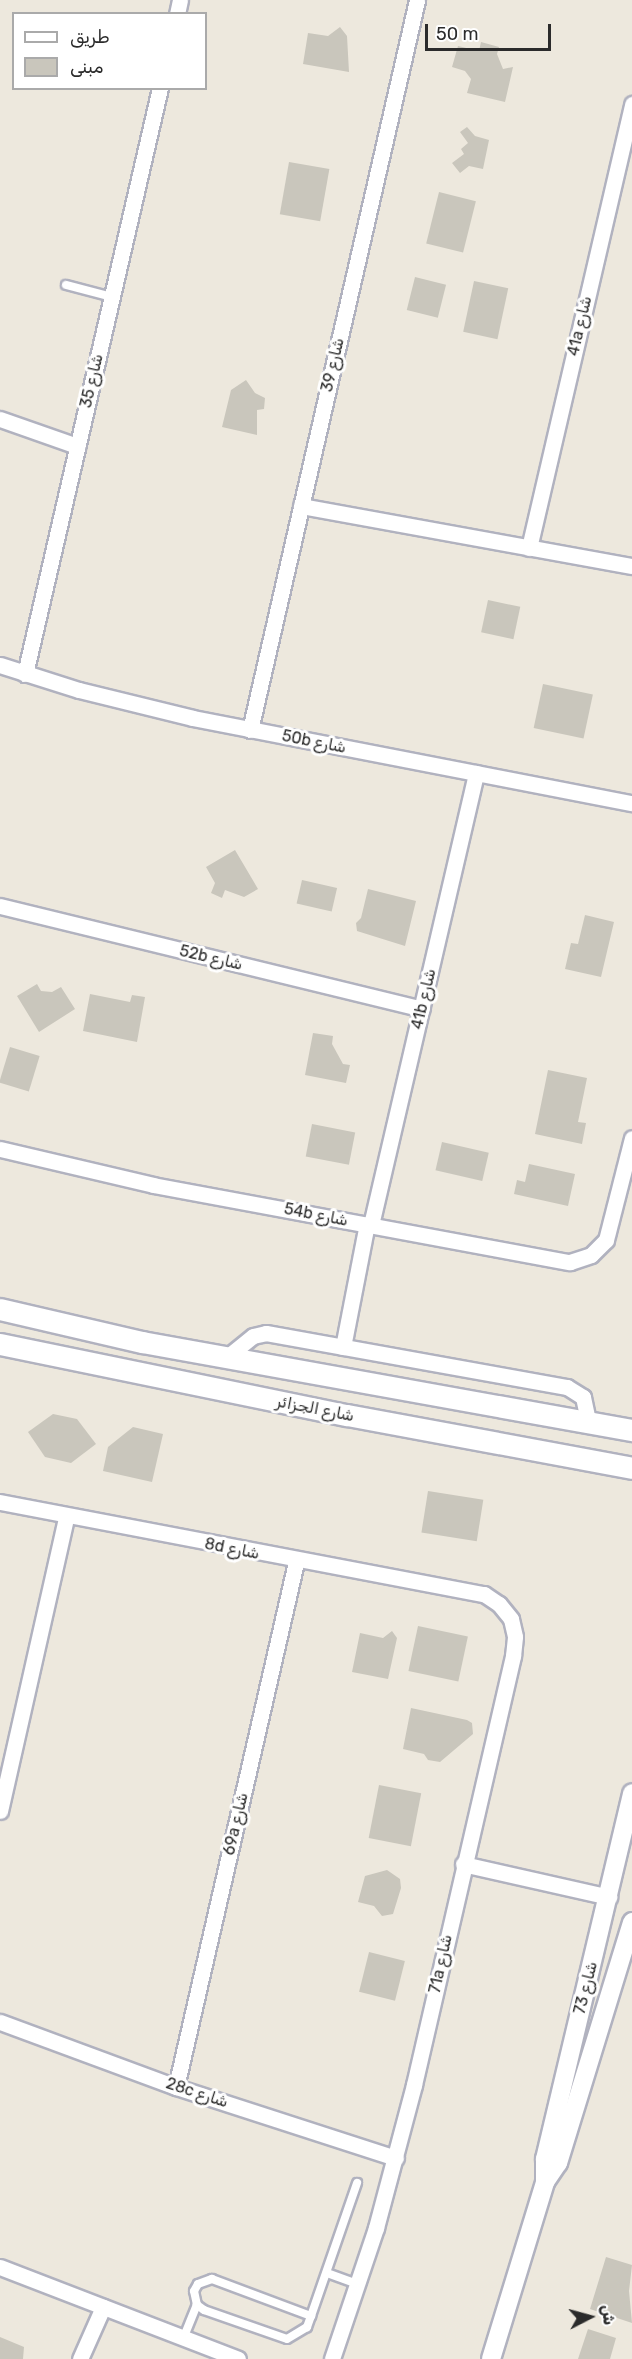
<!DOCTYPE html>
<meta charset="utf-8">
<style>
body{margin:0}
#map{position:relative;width:632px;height:2359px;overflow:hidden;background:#ede8dd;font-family:Rubik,"Noto Sans Arabic",sans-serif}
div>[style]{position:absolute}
.building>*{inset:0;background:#c9c6bc;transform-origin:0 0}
.roads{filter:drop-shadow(2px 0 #b1b2bf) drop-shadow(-2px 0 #b1b2bf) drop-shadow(0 2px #b1b2bf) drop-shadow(0 -2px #b1b2bf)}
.service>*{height:8px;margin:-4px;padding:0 4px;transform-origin:4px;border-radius:4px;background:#fff}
.minor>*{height:15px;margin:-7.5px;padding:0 7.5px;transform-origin:7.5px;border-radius:7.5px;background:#fff}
.tertiary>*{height:18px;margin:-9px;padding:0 9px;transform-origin:9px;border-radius:9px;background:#fff}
.secondary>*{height:21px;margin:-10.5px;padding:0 10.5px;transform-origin:10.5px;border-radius:10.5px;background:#fff}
span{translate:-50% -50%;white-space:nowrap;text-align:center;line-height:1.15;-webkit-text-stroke:6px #fff;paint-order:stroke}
.street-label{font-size:16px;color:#2b2b2b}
.legend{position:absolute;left:12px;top:12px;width:195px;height:78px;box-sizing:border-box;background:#fff;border:2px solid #aaa;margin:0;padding:8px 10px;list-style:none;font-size:18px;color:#2b2b2b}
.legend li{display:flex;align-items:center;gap:12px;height:30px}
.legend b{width:30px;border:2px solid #aaa}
.north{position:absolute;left:560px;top:2287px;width:60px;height:60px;-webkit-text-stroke:4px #fff;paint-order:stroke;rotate:84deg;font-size:16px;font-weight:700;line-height:24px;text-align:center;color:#2b2b2b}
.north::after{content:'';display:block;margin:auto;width:21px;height:27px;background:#2b2b2b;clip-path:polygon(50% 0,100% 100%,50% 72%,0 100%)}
.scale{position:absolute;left:425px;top:24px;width:126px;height:27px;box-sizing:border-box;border:3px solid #2b2b2b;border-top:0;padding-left:8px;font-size:18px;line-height:21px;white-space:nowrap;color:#2b2b2b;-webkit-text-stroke:4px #fff;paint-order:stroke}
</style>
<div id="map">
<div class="building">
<div style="clip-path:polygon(340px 27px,347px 36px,349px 72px,303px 64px,308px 33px,328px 36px)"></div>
<div style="clip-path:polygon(481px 42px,499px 47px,497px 54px,503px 69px,513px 67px,505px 102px,467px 93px,471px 79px,465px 71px,452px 67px,458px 46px,479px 51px)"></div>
<div style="clip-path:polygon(467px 127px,475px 136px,489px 140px,483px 169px,469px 166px,460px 173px,452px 163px,464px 154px,461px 149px,468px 143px,460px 132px)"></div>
<div style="left:289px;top:162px;width:41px;height:53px;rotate:10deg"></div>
<div style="left:439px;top:192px;width:38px;height:53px;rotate:14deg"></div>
<div style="left:415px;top:277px;width:32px;height:34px;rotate:14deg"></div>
<div style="left:474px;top:281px;width:35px;height:52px;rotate:12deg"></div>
<div style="clip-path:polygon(246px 380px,255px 393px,265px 398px,264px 409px,257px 410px,257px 435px,222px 427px,231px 390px)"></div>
<div style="left:488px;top:600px;width:33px;height:33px;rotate:12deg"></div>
<div style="left:543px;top:684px;width:51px;height:45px;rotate:12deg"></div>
<div style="clip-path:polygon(235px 850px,258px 889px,244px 897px,225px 890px,222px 898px,211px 893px,215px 883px,206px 867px)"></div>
<div style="left:302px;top:880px;width:36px;height:24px;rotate:13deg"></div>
<div style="clip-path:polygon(368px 889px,416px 901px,405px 946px,357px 931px,356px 923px,361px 918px)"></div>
<div style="clip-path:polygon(585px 915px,614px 922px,601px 977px,565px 969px,571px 943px,578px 944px)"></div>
<div style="clip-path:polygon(37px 984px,41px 991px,52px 992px,61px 987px,75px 1009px,39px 1032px,17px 996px)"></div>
<div style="clip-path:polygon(90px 994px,130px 1002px,132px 995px,145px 997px,137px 1042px,83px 1031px)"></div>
<div style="clip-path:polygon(313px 1033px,333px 1036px,332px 1044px,343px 1064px,350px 1065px,346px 1083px,305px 1075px)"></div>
<div style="left:10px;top:1047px;width:31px;height:37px;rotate:17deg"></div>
<div style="clip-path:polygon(548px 1070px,587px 1078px,578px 1122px,586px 1123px,582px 1144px,535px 1134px)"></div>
<div style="left:312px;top:1124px;width:44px;height:33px;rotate:11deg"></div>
<div style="left:442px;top:1142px;width:48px;height:29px;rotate:13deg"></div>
<div style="clip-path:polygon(529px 1164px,575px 1174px,568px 1206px,514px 1194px,517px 1180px,525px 1182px)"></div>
<div style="clip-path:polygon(53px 1414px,77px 1419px,96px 1444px,71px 1463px,45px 1457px,28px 1432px)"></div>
<div style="clip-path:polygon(133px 1427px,163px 1434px,152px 1482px,103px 1471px,108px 1447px)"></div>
<div style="left:428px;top:1491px;width:56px;height:42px;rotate:9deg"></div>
<div style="left:418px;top:1626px;width:51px;height:46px;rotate:12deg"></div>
<div style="clip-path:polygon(392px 1631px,397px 1638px,388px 1679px,352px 1672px,360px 1633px,383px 1638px)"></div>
<div style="clip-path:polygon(411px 1708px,467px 1720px,472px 1723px,473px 1734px,440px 1762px,428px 1760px,424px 1754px,403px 1749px)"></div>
<div style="left:379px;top:1785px;width:43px;height:54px;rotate:11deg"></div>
<div style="clip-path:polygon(387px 1870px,400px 1879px,401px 1888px,393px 1914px,382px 1916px,374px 1906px,358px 1902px,365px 1876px)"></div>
<div style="left:369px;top:1952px;width:37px;height:41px;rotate:14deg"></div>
<div style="clip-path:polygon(606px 2257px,632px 2265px,629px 2291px,632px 2323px,590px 2309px)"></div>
<div style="clip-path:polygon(588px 2329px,616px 2338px,610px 2359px,578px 2359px)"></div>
<div style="clip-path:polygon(0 2337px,24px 2347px,23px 2359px,0 2359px)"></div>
</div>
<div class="roads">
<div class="service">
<div style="left:66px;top:285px;width:48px;rotate:14.6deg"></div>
<div style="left:327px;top:2273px;width:33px;rotate:20deg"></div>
<div style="left:212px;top:2279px;width:106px;rotate:20.5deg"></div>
<div style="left:311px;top:2316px;width:12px;rotate:110deg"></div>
<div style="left:307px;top:2327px;width:23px;rotate:149deg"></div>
<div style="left:287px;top:2339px;width:88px;rotate:-160.7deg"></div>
<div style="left:204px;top:2310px;width:9px;rotate:-144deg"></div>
<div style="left:197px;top:2305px;width:14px;rotate:-102deg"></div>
<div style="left:194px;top:2291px;width:8px;rotate:-60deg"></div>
<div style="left:198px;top:2284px;width:15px;rotate:-20deg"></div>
<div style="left:311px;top:2316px;width:141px;rotate:-70.9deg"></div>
<div style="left:183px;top:2339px;width:37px;rotate:-68deg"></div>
</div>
<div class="minor">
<div style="left:177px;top:14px;width:14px;rotate:-78deg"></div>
<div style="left:0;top:419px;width:82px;rotate:19.3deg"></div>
<div style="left:301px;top:506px;width:336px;rotate:10.3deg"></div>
<div style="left:529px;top:548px;width:456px;rotate:-76.9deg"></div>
<div style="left:0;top:665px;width:83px;rotate:17.6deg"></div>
<div style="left:79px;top:690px;width:117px;rotate:13.8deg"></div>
<div style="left:193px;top:718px;width:447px;rotate:11deg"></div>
<div style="left:25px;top:674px;width:601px;rotate:-77.03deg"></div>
<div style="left:250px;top:730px;width:749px;rotate:-77.11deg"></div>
<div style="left:0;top:906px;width:434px;rotate:13.7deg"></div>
<div style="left:0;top:1149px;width:157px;rotate:13.2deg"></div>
<div style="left:153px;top:1185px;width:424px;rotate:10.5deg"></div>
<div style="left:570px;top:1262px;width:22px;rotate:-18deg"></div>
<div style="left:591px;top:1255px;width:21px;rotate:-45deg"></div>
<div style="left:606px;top:1240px;width:105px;rotate:-75.7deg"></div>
<div style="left:371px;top:1225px;width:464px;rotate:-76.9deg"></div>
<div style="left:343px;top:1347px;width:125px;rotate:-79deg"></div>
<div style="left:227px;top:1357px;width:33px;rotate:-39deg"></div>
<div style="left:253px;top:1336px;width:13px;rotate:-13deg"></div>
<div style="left:266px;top:1333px;width:306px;rotate:10.2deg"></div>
<div style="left:567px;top:1387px;width:19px;rotate:32deg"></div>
<div style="left:583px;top:1397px;width:24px;rotate:78deg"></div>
<div style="left:0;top:1502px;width:493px;rotate:10.8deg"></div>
<div style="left:484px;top:1594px;width:18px;rotate:34deg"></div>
<div style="left:499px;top:1604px;width:19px;rotate:51deg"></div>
<div style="left:511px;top:1619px;width:18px;rotate:77deg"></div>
<div style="left:515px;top:1637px;width:19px;rotate:96deg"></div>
<div style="left:513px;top:1656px;width:440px;rotate:103deg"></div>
<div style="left:414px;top:2085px;width:148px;rotate:104.9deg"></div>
<div style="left:376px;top:2228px;width:138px;rotate:108.6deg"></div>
<div style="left:0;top:1811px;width:300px;rotate:-77.3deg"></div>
<div style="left:463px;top:1864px;width:150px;rotate:12.7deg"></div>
<div style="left:0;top:2022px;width:188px;rotate:20.3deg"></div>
<div style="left:176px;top:2087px;width:231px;rotate:17.9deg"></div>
<div style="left:176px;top:2087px;width:539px;rotate:-77.12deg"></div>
<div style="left:0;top:2267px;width:255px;rotate:21.1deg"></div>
<div style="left:80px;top:2359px;width:57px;rotate:-66.1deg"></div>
</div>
<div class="tertiary">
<div style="left:545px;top:2182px;width:23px;rotate:-56deg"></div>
<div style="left:558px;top:2163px;width:252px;rotate:-72.9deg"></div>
<div style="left:491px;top:2359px;width:185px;rotate:-73deg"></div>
<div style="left:545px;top:2182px;width:23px;rotate:-90deg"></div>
<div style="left:545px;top:2159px;width:376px;rotate:-76.6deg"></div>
</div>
<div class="secondary">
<div style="left:0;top:1309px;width:146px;rotate:13.1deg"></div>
<div style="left:142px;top:1342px;width:498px;rotate:10.2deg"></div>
<div style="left:0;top:1344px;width:354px;rotate:11.6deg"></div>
<div style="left:347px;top:1415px;width:290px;rotate:10.5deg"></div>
</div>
</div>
<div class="street-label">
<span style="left:580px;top:326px;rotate:-77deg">41a شارع</span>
<span style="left:333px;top:365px;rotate:-77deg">شارع 39</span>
<span style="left:92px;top:381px;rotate:-77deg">شارع 35</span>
<span style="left:314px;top:742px;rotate:11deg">50b شارع</span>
<span style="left:211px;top:958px;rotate:13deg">52b شارع</span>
<span style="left:424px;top:999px;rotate:-77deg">41b شارع</span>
<span style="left:316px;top:1215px;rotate:11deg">54b شارع</span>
<span style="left:315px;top:1409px;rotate:11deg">شارع الجزائر</span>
<span style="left:232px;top:1549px;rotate:11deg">8d شارع</span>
<span style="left:236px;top:1824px;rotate:-77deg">69a شارع</span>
<span style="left:441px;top:1964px;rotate:-78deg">71a شارع</span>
<span style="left:586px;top:1988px;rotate:-76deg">شارع 73</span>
<span style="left:197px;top:2093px;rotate:18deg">28c شارع</span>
</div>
<ul class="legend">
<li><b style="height:8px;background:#fff"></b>طريق</li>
<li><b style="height:16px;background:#c9c6bc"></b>مبنى</li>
</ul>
<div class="north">ش</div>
<div class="scale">50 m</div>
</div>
